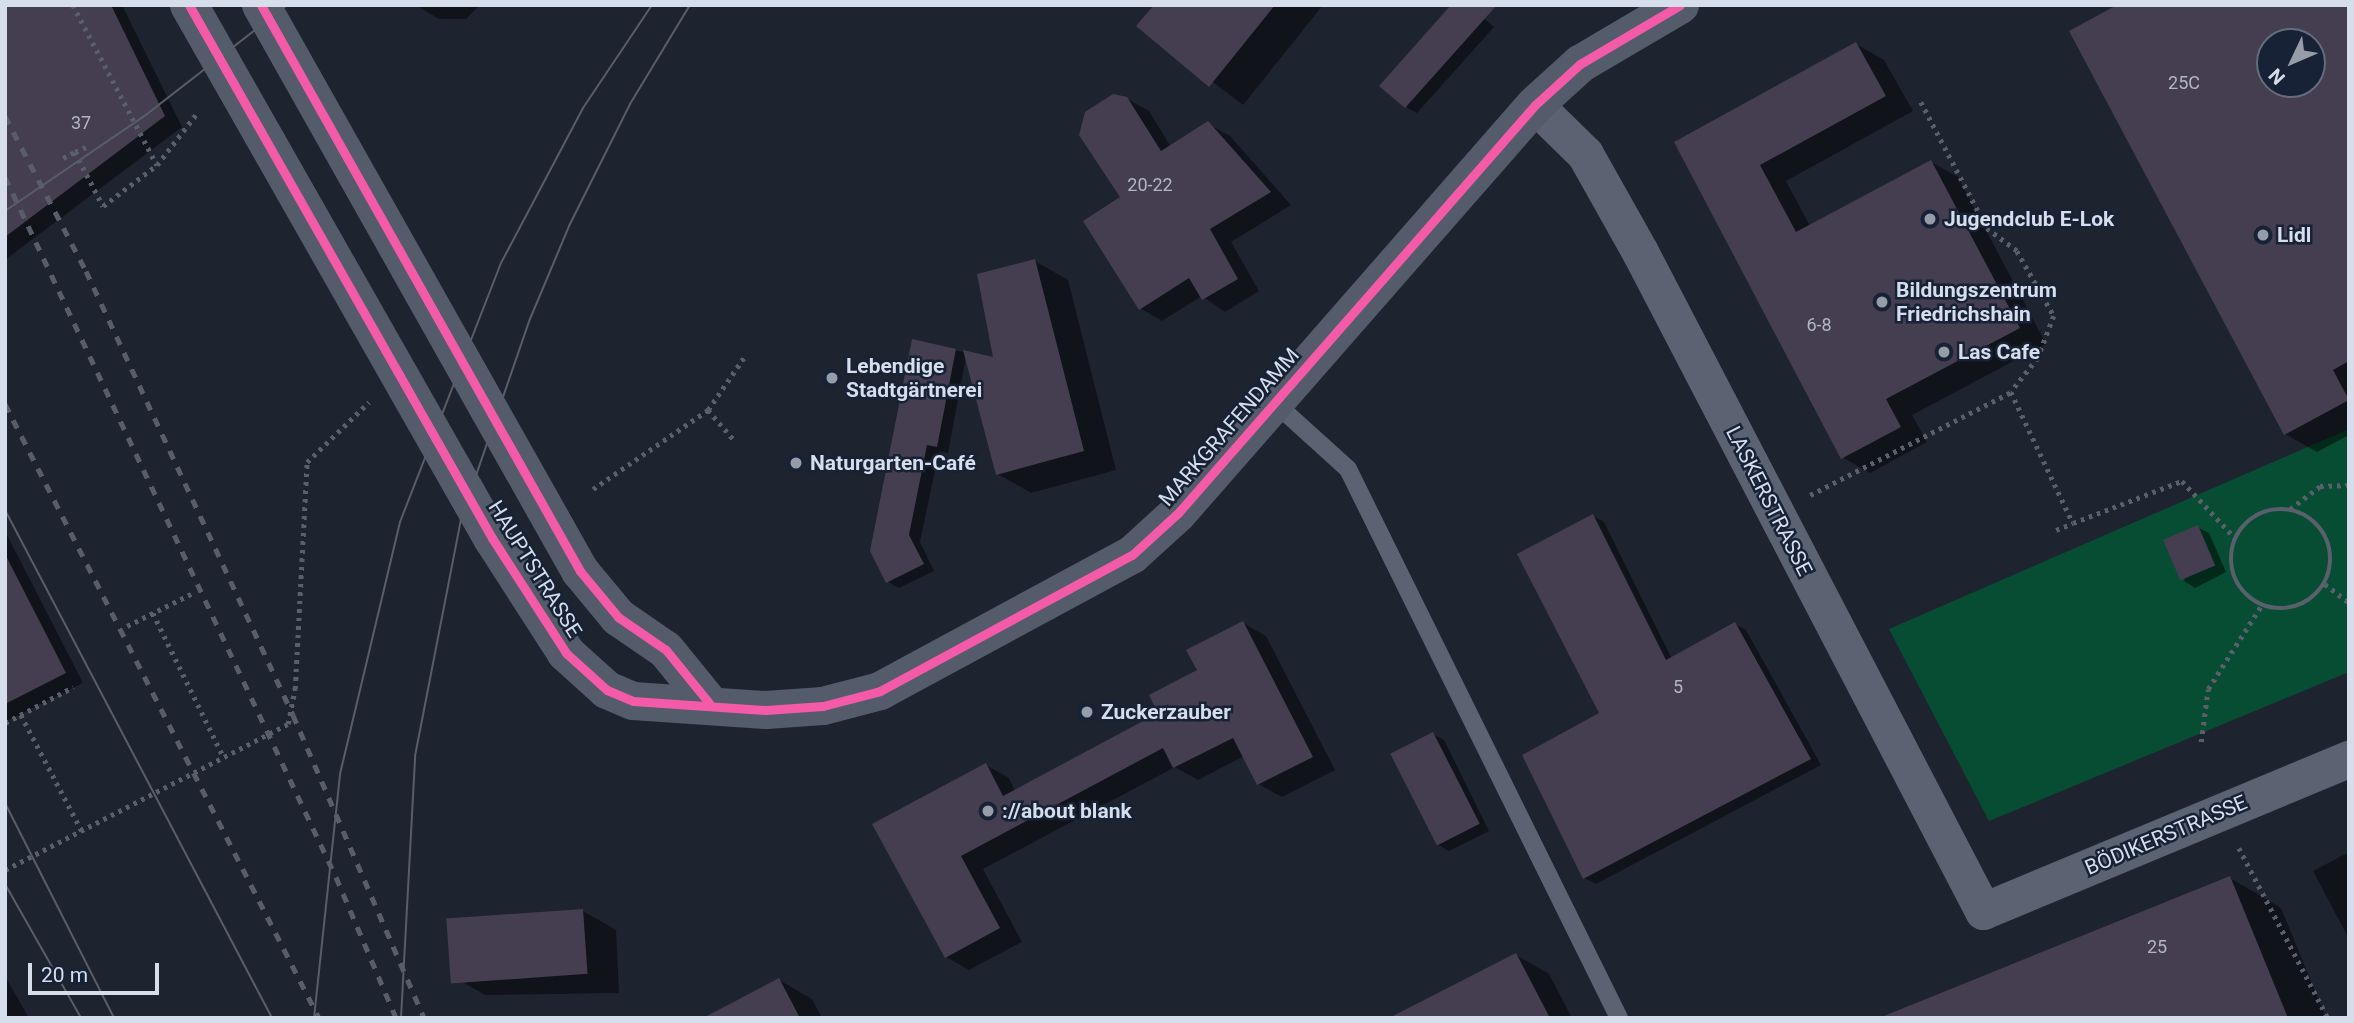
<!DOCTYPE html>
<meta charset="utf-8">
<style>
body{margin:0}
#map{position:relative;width:2354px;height:1023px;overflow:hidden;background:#1e242f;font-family:Roboto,sans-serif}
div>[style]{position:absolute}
.green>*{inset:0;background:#074d33}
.shadow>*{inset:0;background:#0007}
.building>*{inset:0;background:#453e50;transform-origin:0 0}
.path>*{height:4.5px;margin-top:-2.25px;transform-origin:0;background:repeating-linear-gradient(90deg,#5a606b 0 3.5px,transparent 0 8.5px)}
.path>.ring{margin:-2.25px;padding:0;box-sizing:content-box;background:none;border:4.5px solid #5a606b;border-radius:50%}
.lane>*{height:18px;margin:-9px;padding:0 9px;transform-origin:9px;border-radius:9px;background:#5b6271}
.street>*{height:37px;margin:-18.5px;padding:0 18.5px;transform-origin:18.5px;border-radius:18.5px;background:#5b6271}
.secondary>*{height:38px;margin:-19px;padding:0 19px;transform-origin:19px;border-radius:19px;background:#545b6b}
.tram>*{height:2px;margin:-1px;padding:0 1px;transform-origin:1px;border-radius:1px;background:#585d69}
.rail>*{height:5px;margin-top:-2.5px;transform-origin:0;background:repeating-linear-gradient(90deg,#585d69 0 9px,transparent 0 18px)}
.cycleway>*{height:9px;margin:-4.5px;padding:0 4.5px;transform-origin:4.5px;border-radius:4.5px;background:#f35aa7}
.dots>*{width:19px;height:19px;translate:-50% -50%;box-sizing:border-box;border:4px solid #172236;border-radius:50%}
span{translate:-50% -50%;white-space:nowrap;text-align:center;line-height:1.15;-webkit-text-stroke:5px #172236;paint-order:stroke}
.number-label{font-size:18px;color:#b2b6c4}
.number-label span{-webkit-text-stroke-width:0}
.poi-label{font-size:21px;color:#d6deeb;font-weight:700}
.left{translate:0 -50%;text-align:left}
.street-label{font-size:21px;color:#d6deeb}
.frame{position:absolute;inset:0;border:7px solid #d6deeb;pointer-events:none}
.north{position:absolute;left:2256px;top:28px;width:70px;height:70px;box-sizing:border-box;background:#172236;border:2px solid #636d7e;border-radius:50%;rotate:226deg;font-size:19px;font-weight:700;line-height:28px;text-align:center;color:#d6deeb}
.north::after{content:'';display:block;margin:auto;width:24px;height:32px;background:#969da9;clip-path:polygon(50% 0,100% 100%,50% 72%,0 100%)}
.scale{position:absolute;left:28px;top:963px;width:131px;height:32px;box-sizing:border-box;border:4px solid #d6deeb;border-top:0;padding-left:9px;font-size:21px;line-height:24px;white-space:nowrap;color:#d6deeb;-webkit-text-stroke:5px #172236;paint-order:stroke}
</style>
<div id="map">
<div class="green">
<div style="clip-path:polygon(2349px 429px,2349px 672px,1989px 821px,1889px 629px)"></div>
</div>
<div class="shadow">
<div style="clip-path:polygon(5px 5px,122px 5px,182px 127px,5px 260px)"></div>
<div style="clip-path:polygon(416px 5px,480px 5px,466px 19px,439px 19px)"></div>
<div style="clip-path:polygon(1156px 5px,1323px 5px,1243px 105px,1139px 26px)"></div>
<div style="clip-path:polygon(1468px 5px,1494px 27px,1417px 113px,1406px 107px)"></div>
<div style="clip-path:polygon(evenodd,2349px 5px,2349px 435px,2317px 452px,2285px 434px,2072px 32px,2349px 5px,2270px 42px,2312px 42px,2312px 84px,2270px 84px,2270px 42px)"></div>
<div style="clip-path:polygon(1856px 44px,1884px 60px,1913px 111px,1786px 181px,1810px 226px,1931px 162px,1958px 177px,2046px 344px,1912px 415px,1927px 442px,1870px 473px,1842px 457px,1677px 142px)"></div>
<div style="clip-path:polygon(1126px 98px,1149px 111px,1171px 147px,1208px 124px,1230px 136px,1291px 205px,1231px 242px,1259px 291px,1225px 312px,1202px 296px,1162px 321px,1140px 308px,1122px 198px)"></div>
<div style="clip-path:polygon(1035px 261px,1068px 280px,1116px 470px,1031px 493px,998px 474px,966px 357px,948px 453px,939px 451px,920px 542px,934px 571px,899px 588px,888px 582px,872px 551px,955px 350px,995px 359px)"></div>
<div style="clip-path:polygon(1593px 516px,1604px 522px,1672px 659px,1735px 624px,1746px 630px,1821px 765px,1596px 884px,1584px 878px,1601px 714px)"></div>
<div style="clip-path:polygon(2197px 527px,2209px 533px,2226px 572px,2195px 588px,2184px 581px)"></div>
<div style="clip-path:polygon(5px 531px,83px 683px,5px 722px)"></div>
<div style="clip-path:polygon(1243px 623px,1266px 636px,1335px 770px,1282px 797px,1258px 784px,1244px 756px,1198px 780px,1175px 767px,983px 869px,1022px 942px,969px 970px,946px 957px,875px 824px,986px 765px,1009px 778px,1015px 791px,1160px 713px)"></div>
<div style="clip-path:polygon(1433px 734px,1444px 740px,1489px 831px,1449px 851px,1437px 844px)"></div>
<div style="clip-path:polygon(2349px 852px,2349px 939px,2313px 871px)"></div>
<div style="clip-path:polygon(2230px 878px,2281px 908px,2326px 1018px,1885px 1018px)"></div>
<div style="clip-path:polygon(583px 911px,616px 930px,619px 993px,485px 995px,452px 976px)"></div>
<div style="clip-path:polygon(1516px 955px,1549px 974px,1572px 1018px,1393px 1018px)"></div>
<div style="clip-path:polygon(6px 978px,29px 1018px,5px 1018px)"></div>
<div style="clip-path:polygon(779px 980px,812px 999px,822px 1018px,707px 1018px)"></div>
</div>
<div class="building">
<div style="clip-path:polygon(5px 5px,111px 5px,165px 116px,5px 237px)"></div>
<div style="clip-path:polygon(1154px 5px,1275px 5px,1209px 87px,1136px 26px)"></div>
<div style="clip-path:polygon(1451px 5px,1497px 5px,1405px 108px,1379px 86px)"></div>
<div style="clip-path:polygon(evenodd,2117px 5px,2349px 5px,2349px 361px,2333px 370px,2349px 400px,2284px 435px,2069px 31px,2117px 5px,2270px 42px,2312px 42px,2312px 84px,2270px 84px,2270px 42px)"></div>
<div style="clip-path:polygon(1856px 42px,1886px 96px,1760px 165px,1796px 232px,1931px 160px,2020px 328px,1886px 399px,1901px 427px,1841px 459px,1674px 142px)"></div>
<div style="clip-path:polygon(1113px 94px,1127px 97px,1161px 151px,1208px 121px,1271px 192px,1210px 229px,1238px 279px,1202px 300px,1189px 278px,1139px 310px,1083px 221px,1120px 197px,1079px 135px,1085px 112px)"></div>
<div style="clip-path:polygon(1035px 259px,1084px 451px,996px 475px,963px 350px,993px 357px,977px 274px)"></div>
<div style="clip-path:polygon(912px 339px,956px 349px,937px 447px,927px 445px,909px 535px,924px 564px,886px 583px,870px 551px)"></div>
<div style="clip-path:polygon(1593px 514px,1666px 660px,1735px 622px,1811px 759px,1583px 879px,1522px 755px,1599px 713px,1517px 554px)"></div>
<div style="left:2198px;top:525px;width:44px;height:38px;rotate:67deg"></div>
<div style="clip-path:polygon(5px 554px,66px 673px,5px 704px)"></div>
<div style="clip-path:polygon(1243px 621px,1313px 757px,1257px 785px,1233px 738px,1173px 768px,1163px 748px,961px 856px,1000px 928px,945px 958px,872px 824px,986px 763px,1003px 796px,1158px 713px,1149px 695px,1197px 670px,1186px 650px)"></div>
<div style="left:1433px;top:732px;width:103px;height:48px;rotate:63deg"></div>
<div style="clip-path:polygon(2230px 876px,2288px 1018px,1884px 1018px,1884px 1016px)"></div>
<div style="left:583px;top:909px;width:65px;height:137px;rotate:86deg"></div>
<div style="clip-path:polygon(1516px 953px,1550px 1018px,1389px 1018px)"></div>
<div style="clip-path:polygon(779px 978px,800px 1018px,703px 1018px)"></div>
</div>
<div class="path">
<div style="left:73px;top:5px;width:181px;rotate:62.3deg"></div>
<div style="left:1921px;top:102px;width:142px;rotate:62.4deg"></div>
<div style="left:1987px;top:228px;width:38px;rotate:37deg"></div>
<div style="left:2017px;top:251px;width:75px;rotate:60.4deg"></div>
<div style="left:2054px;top:316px;width:45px;rotate:110.9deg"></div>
<div style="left:2038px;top:358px;width:43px;rotate:128.5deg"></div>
<div style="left:75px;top:152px;width:12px;rotate:-24deg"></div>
<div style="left:63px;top:158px;width:13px;rotate:-27deg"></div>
<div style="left:75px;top:152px;width:61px;rotate:62.6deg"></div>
<div style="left:103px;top:206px;width:68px;rotate:-37.2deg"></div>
<div style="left:157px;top:165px;width:66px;rotate:-52.4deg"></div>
<div style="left:708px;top:410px;width:41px;rotate:48.9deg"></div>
<div style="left:593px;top:489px;width:140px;rotate:-34.5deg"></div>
<div style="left:708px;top:410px;width:65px;rotate:-55.6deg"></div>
<div style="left:1810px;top:495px;width:226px;rotate:-27.1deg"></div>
<div style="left:2011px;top:392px;width:145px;rotate:64.7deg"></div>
<div style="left:2073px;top:523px;width:117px;rotate:-21.1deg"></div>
<div style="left:2182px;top:481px;width:78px;rotate:47.1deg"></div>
<div class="ring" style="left:2231px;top:509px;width:95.5px;height:95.5px"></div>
<div style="left:2290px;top:509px;width:38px;rotate:-37deg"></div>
<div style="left:2320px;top:486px;width:29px;rotate:-2deg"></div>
<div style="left:2056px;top:530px;width:18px;rotate:-22deg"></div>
<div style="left:2325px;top:584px;width:31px;rotate:38deg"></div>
<div style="left:153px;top:613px;width:161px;rotate:63.9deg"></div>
<div style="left:127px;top:626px;width:76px;rotate:-26.6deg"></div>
<div style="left:21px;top:715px;width:131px;rotate:62.3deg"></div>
<div style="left:5px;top:723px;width:77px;rotate:-27.9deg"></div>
<div style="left:2201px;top:742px;width:53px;rotate:-82.5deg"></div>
<div style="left:2208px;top:689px;width:98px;rotate:-57.4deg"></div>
<div style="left:2239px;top:848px;width:192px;rotate:62.4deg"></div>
<div style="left:5px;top:870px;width:318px;rotate:-27.3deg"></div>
<div style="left:288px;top:724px;width:36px;rotate:-79deg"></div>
<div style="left:295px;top:689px;width:227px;rotate:-87deg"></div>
<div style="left:307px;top:462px;width:86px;rotate:-44.1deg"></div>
</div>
<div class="lane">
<div style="left:1275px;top:403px;width:98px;rotate:42.1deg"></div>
<div style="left:1348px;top:469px;width:612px;rotate:63.73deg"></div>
</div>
<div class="street">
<div style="left:1535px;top:105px;width:70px;rotate:44.4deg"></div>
<div style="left:1585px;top:154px;width:112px;rotate:60.7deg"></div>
<div style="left:1640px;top:252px;width:743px;rotate:62.5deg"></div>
<div style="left:1983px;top:911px;width:396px;rotate:-22.6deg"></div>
</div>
<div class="secondary">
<div style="left:189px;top:5px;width:613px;rotate:60.38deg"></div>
<div style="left:492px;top:538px;width:137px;rotate:57.2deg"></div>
<div style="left:566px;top:653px;width:55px;rotate:42.1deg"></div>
<div style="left:607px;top:690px;width:28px;rotate:23deg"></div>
<div style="left:633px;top:701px;width:133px;rotate:3.9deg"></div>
<div style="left:766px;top:710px;width:57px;rotate:-4deg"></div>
<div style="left:823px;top:706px;width:59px;rotate:-14.7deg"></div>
<div style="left:880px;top:691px;width:286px;rotate:-28.4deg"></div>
<div style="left:1132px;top:555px;width:62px;rotate:-42.4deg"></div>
<div style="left:1178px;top:513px;width:542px;rotate:-48.81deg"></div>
<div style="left:1535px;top:105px;width:61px;rotate:-42.3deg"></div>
<div style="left:1580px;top:64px;width:116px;rotate:-30.5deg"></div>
<div style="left:261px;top:5px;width:650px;rotate:60.59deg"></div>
<div style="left:580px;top:571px;width:60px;rotate:50.4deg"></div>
<div style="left:618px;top:617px;width:58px;rotate:34.5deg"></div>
<div style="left:666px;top:650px;width:68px;rotate:50.9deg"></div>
</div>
<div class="tram">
<div style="left:5px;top:211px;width:172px;rotate:-34.3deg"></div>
<div style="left:147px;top:114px;width:177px;rotate:-37.9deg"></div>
<div style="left:5px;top:510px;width:574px;rotate:62.27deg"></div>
<div style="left:5px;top:803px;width:241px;rotate:63.1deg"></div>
<div style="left:5px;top:884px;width:154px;rotate:60.4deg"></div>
<div style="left:314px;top:1018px;width:245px;rotate:-83.9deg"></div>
<div style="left:340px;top:774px;width:259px;rotate:-76.6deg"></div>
<div style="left:400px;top:522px;width:278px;rotate:-68.7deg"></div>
<div style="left:501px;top:263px;width:175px;rotate:-62.1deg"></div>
<div style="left:583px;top:108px;width:124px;rotate:-56.2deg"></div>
<div style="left:401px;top:1018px;width:262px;rotate:-86.9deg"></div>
<div style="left:415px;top:756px;width:241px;rotate:-79deg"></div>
<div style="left:461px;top:519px;width:212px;rotate:-71deg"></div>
<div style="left:530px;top:319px;width:101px;rotate:-67.2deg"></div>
<div style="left:569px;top:226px;width:136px;rotate:-63.4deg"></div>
<div style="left:630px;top:104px;width:116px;rotate:-58.8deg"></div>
</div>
<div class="rail">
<div style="left:5px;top:116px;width:175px;rotate:62.4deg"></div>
<div style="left:86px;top:271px;width:490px;rotate:65deg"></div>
<div style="left:293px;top:715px;width:330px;rotate:66.6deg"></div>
<div style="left:5px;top:177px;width:774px;rotate:64.69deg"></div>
<div style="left:336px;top:877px;width:153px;rotate:66.9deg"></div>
<div style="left:5px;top:404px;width:690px;rotate:62.91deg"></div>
</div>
<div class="cycleway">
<div style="left:189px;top:5px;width:613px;rotate:60.38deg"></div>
<div style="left:492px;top:538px;width:137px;rotate:57.2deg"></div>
<div style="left:566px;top:653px;width:55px;rotate:42.1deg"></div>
<div style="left:607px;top:690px;width:28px;rotate:23deg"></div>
<div style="left:633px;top:701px;width:133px;rotate:3.9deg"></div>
<div style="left:766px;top:710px;width:57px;rotate:-4deg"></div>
<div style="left:823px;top:706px;width:59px;rotate:-14.7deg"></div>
<div style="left:880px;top:691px;width:286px;rotate:-28.4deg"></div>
<div style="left:1132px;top:555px;width:62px;rotate:-42.4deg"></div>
<div style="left:1178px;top:513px;width:542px;rotate:-48.81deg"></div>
<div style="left:1535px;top:105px;width:61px;rotate:-42.3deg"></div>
<div style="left:1580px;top:64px;width:116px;rotate:-30.5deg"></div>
<div style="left:261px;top:5px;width:650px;rotate:60.59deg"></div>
<div style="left:580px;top:571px;width:60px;rotate:50.4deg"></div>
<div style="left:618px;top:617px;width:58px;rotate:34.5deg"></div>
<div style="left:666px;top:650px;width:68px;rotate:50.9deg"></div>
</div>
<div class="dots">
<div style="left:1930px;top:219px;background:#969da9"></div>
<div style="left:2263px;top:235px;background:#969da9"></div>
<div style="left:1882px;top:302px;background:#969da9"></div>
<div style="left:1944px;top:352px;background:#969da9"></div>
<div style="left:832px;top:378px;background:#969da9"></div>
<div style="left:796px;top:463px;background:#969da9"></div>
<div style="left:1087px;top:712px;background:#969da9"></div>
<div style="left:988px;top:811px;background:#969da9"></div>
</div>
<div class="number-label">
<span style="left:2184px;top:83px">25C</span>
<span style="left:81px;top:123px">37</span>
<span style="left:1150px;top:185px">20-22</span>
<span style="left:1819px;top:325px">6-8</span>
<span style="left:1678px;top:687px">5</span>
<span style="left:2157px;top:947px">25</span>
</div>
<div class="poi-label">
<span class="left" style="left:1944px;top:219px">Jugendclub E-Lok</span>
<span class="left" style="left:2277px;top:235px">Lidl</span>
<span class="left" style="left:1896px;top:302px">Bildungszentrum<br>Friedrichshain</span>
<span class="left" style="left:1958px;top:352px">Las Cafe</span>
<span class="left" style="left:846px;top:378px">Lebendige<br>Stadtgärtnerei</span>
<span class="left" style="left:810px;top:463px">Naturgarten-Café</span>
<span class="left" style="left:1101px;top:712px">Zuckerzauber</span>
<span class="left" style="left:1002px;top:811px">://about blank</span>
</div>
<div class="street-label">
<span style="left:1229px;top:427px;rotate:-49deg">MARKGRAFENDAMM</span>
<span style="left:1769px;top:501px;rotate:63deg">LASKERSTRASSE</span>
<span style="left:535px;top:569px;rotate:58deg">HAUPTSTRASSE</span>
<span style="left:2166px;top:835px;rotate:-23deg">BÖDIKERSTRASSE</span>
</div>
<div class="frame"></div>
<div class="north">N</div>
<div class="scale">20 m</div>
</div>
